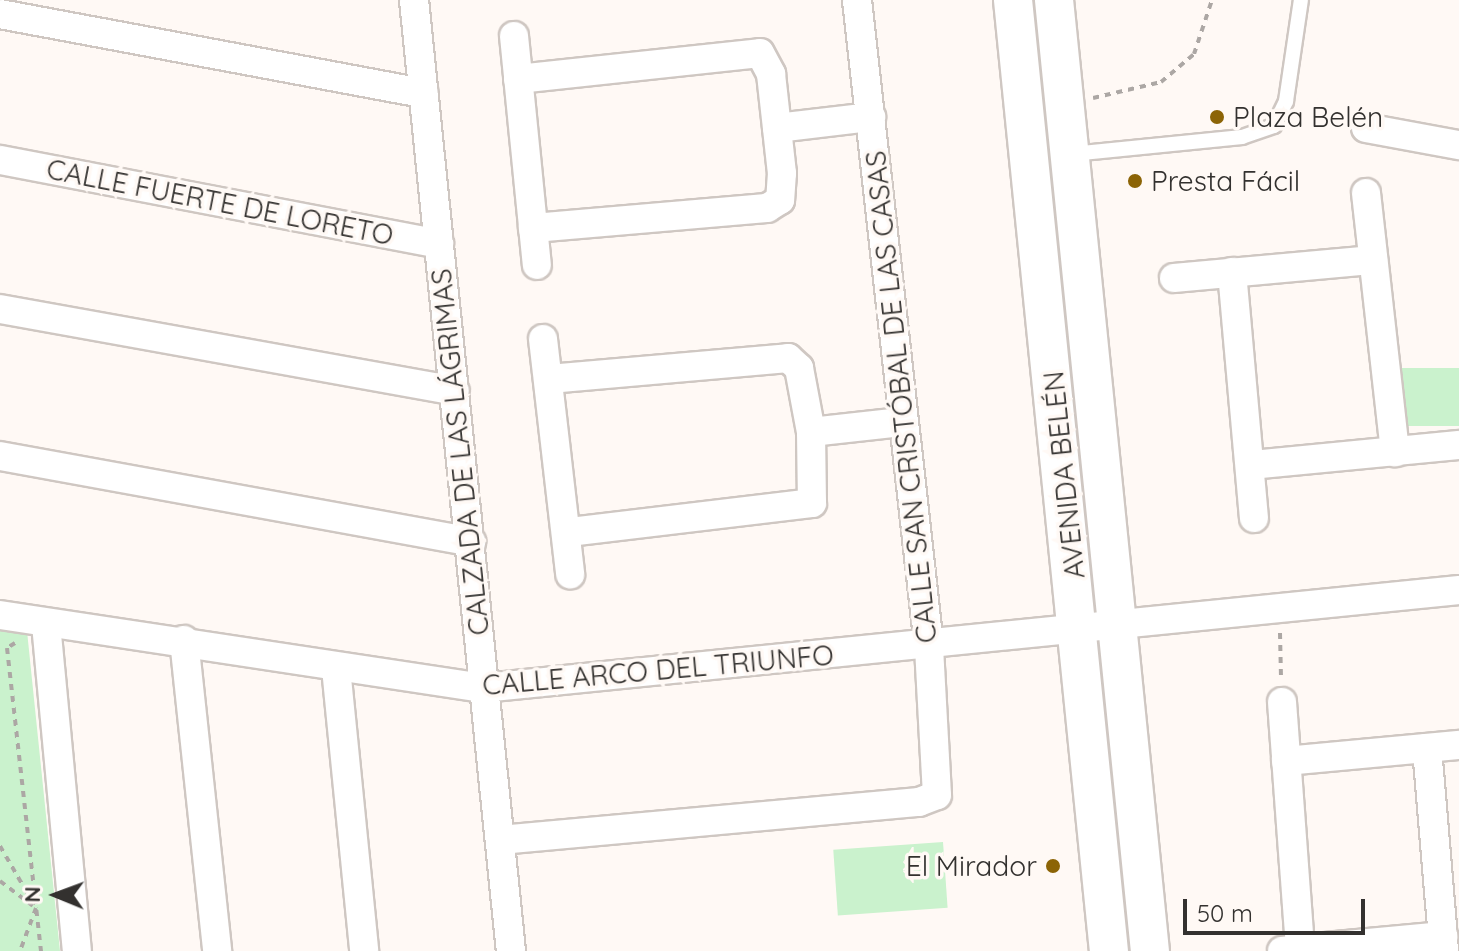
<!DOCTYPE html>
<meta charset="utf-8">
<style>
body{margin:0}
#map{position:relative;width:1459px;height:951px;overflow:hidden;background:#fff9f5;font-family:Quicksand,sans-serif}
div>[style]{position:absolute}
.green>*{inset:0;background:#caf2cd;transform-origin:0 0}
.path>*{height:4px;margin-top:-2px;transform-origin:0;background:repeating-linear-gradient(90deg,#aca7a4 0 6px,transparent 0 12px)}
.roads{filter:drop-shadow(2px 0 #cfc7c2) drop-shadow(-2px 0 #cfc7c2) drop-shadow(0 2px #cfc7c2) drop-shadow(0 -2px #cfc7c2)}
.service>*{height:14px;margin:-7px;padding:0 7px;transform-origin:7px;border-radius:7px;background:#fff}
.minor>*{height:28px;margin:-14px;padding:0 14px;transform-origin:14px;border-radius:14px;background:#fff}
.secondary>*{height:38px;margin:-19px;padding:0 19px;transform-origin:19px;border-radius:19px;background:#fff}
.dots>*{width:22px;height:22px;translate:-50% -50%;box-sizing:border-box;border:4px solid #fff9f5;border-radius:50%}
span{translate:-50% -50%;white-space:nowrap;text-align:center;line-height:1.15;-webkit-text-stroke:7px #fff9f5;paint-order:stroke}
.poi-label{font-size:28px;color:#33312f}
.left{translate:0 -50%;text-align:left}
.right{translate:-100% -50%;text-align:right}
.street-label{font-size:28px;color:#33312f}
.north{position:absolute;left:16px;top:855px;width:80px;height:80px;-webkit-text-stroke:6px #fff9f5;paint-order:stroke;rotate:271deg;font-size:22px;font-weight:700;line-height:32px;text-align:center;color:#33312f}
.north::after{content:'';display:block;margin:auto;width:28px;height:36px;background:#33312f;clip-path:polygon(50% 0,100% 100%,50% 72%,0 100%)}
.scale{position:absolute;left:1183px;top:899px;width:182px;height:36px;box-sizing:border-box;border:4px solid #33312f;border-top:0;padding-left:10px;font-size:24px;line-height:28px;white-space:nowrap;color:#33312f;-webkit-text-stroke:6px #fff9f5;paint-order:stroke}
</style>
<div id="map">
<div class="green">
<div style="left:1459px;top:368px;width:58px;height:60px;rotate:90deg"></div>
<div style="clip-path:polygon(0 626px,27px 631px,60px 951px,0 951px)"></div>
<div style="left:943px;top:842px;width:66px;height:110px;rotate:86deg"></div>
</div>
<div class="path">
<div style="left:1093px;top:98px;width:70px;rotate:-13.2deg"></div>
<div style="left:1161px;top:82px;width:43px;rotate:-40.3deg"></div>
<div style="left:1194px;top:54px;width:57px;rotate:-71.6deg"></div>
<div style="left:1280px;top:633px;width:43px;rotate:88.7deg"></div>
<div style="left:15px;top:643px;width:9px;rotate:148deg"></div>
<div style="left:7px;top:648px;width:305px;rotate:83.6deg"></div>
<div style="left:0;top:846px;width:72px;rotate:59.9deg"></div>
<div style="left:36px;top:908px;width:46px;rotate:110.4deg"></div>
<div style="left:0;top:881px;width:41px;rotate:37.1deg"></div>
</div>
<div class="roads">
<div class="service">
<div style="left:1072px;top:154px;width:171px;rotate:-5.7deg"></div>
<div style="left:1242px;top:137px;width:34px;rotate:-19deg"></div>
<div style="left:1274px;top:126px;width:28px;rotate:-64deg"></div>
<div style="left:1286px;top:101px;width:102px;rotate:-81.6deg"></div>
</div>
<div class="minor">
<div style="left:414px;top:0;width:956px;rotate:84.18deg"></div>
<div style="left:0;top:14px;width:431px;rotate:10.6deg"></div>
<div style="left:514px;top:36px;width:230px;rotate:84.3deg"></div>
<div style="left:518px;top:79px;width:243px;rotate:-6.1deg"></div>
<div style="left:760px;top:53px;width:24px;rotate:62deg"></div>
<div style="left:771px;top:74px;width:100px;rotate:83.7deg"></div>
<div style="left:782px;top:173px;width:27px;rotate:94deg"></div>
<div style="left:780px;top:200px;width:15px;rotate:148deg"></div>
<div style="left:767px;top:208px;width:235px;rotate:175.1deg"></div>
<div style="left:777px;top:128px;width:95px;rotate:-6.7deg"></div>
<div style="left:1366px;top:128px;width:95px;rotate:10.4deg"></div>
<div style="left:0;top:160px;width:447px;rotate:10.8deg"></div>
<div style="left:1366px;top:193px;width:261px;rotate:83.6deg"></div>
<div style="left:1232px;top:272px;width:247px;rotate:84.9deg"></div>
<div style="left:1174px;top:278px;width:200px;rotate:-5.2deg"></div>
<div style="left:0;top:309px;width:462px;rotate:10.2deg"></div>
<div style="left:543px;top:339px;width:237px;rotate:83.4deg"></div>
<div style="left:549px;top:379px;width:240px;rotate:-5deg"></div>
<div style="left:788px;top:358px;width:15px;rotate:42deg"></div>
<div style="left:799px;top:368px;width:65px;rotate:79.4deg"></div>
<div style="left:811px;top:432px;width:71px;rotate:89.2deg"></div>
<div style="left:812px;top:503px;width:246px;rotate:173.2deg"></div>
<div style="left:811px;top:432px;width:91px;rotate:-6.3deg"></div>
<div style="left:0;top:456px;width:479px;rotate:10.3deg"></div>
<div style="left:1251px;top:465px;width:209px;rotate:-5.5deg"></div>
<div style="left:0;top:615px;width:489px;rotate:8.6deg"></div>
<div style="left:484px;top:688px;width:980px;rotate:-5.74deg"></div>
<div style="left:46px;top:624px;width:328px;rotate:84.6deg"></div>
<div style="left:184px;top:640px;width:313px;rotate:83.9deg"></div>
<div style="left:336px;top:668px;width:284px;rotate:84.3deg"></div>
<div style="left:1282px;top:702px;width:248px;rotate:85.8deg"></div>
<div style="left:1427px;top:748px;width:204px;rotate:85.2deg"></div>
<div style="left:1286px;top:761px;width:174px;rotate:-5.3deg"></div>
<div style="left:500px;top:840px;width:421px;rotate:-5.2deg"></div>
<div style="left:919px;top:802px;width:19px;rotate:-21deg"></div>
<div style="left:937px;top:795px;width:149px;rotate:-93.1deg"></div>
<div style="left:929px;top:646px;width:650px;rotate:-96.36deg"></div>
<div style="left:1282px;top:951px;width:162px;rotate:-5.3deg"></div>
</div>
<div class="secondary">
<div style="left:1013px;top:0;width:956px;rotate:84.24deg"></div>
<div style="left:1054px;top:0;width:956px;rotate:84.24deg"></div>
</div>
</div>
<div class="dots">
<div style="left:1217px;top:117px;background:#8c6406"></div>
<div style="left:1135px;top:181px;background:#8c6406"></div>
<div style="left:1053px;top:866px;background:#8c6406"></div>
</div>
<div class="poi-label">
<span class="left" style="left:1233px;top:117px">Plaza Belén</span>
<span class="left" style="left:1151px;top:181px">Presta Fácil</span>
<span class="right" style="left:1037px;top:866px">El Mirador</span>
</div>
<div class="street-label">
<span style="left:220px;top:202px;rotate:11deg">CALLE FUERTE DE LORETO</span>
<span style="left:901px;top:397px;rotate:-96deg">CALLE SAN CRISTÓBAL DE LAS CASAS</span>
<span style="left:460px;top:452px;rotate:-96deg">CALZADA DE LAS LÁGRIMAS</span>
<span style="left:1064px;top:475px;rotate:-96deg">AVENIDA BELÉN</span>
<span style="left:658px;top:670px;rotate:-5deg">CALLE ARCO DEL TRIUNFO</span>
</div>
<div class="north">N</div>
<div class="scale">50 m</div>
</div>
